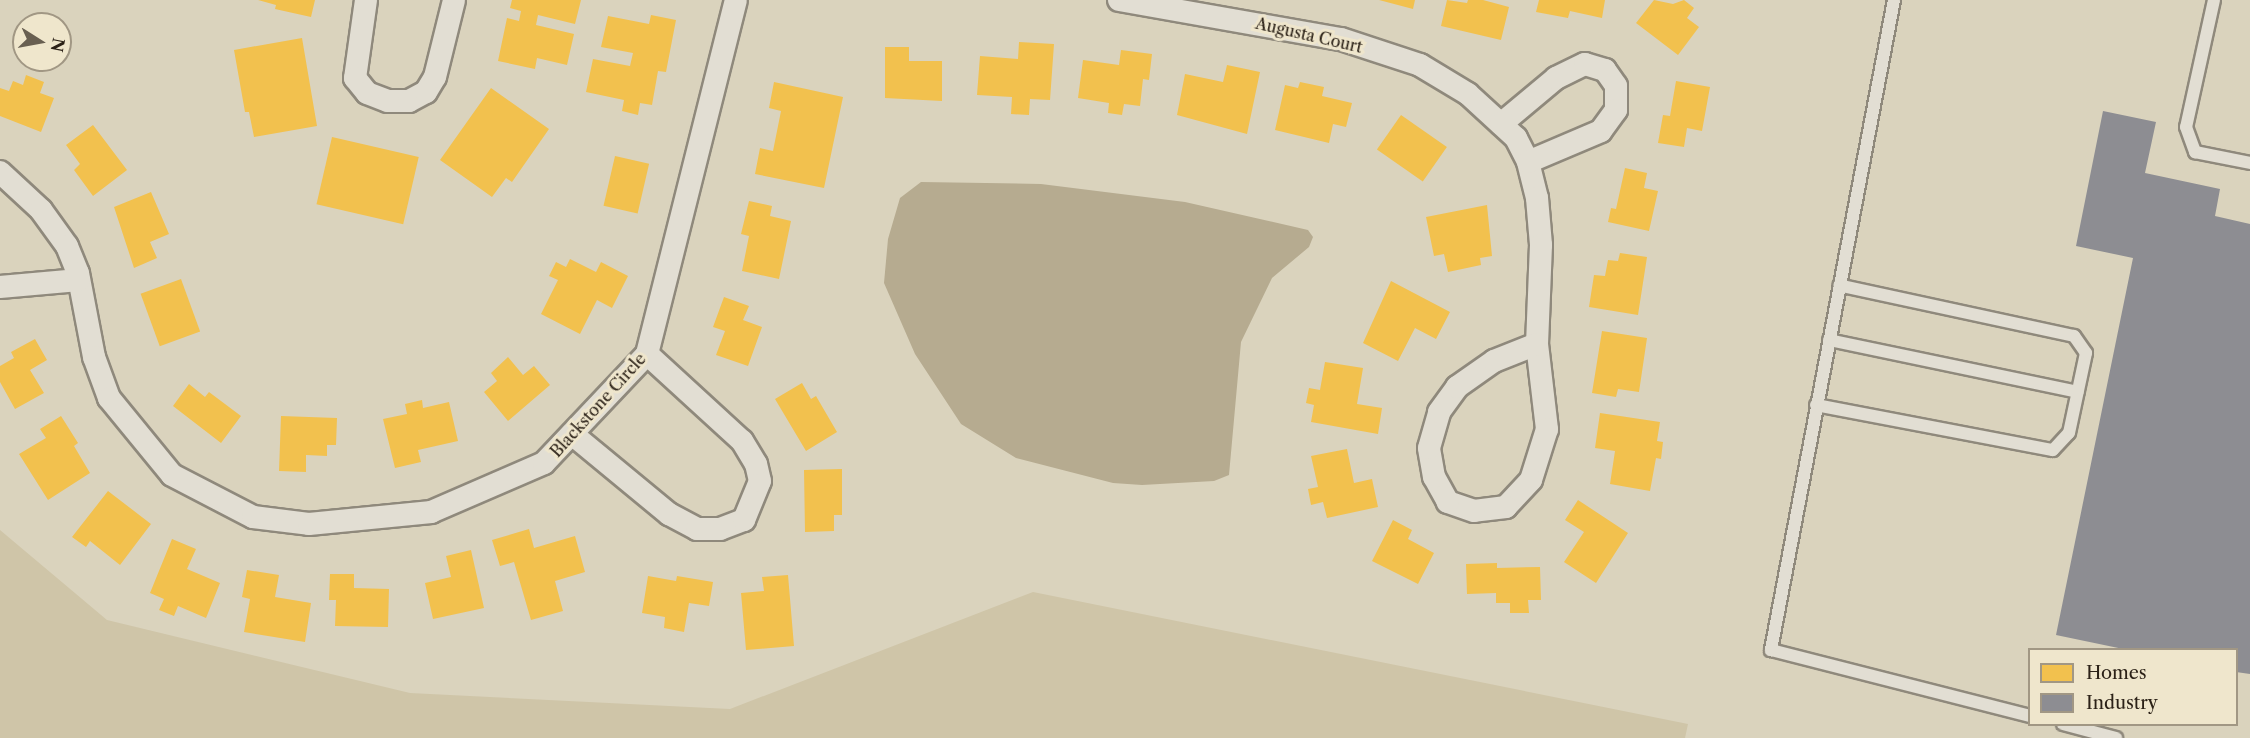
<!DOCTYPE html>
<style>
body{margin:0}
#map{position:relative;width:2250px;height:738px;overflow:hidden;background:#dad3bd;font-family:"Libre Caslon Text",serif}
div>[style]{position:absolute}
.green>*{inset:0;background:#cfc5a8}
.water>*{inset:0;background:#b6ab90}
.homes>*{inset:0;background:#f2c14e;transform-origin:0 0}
.industry>*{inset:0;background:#8d8d92}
.roads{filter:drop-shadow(2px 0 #8f897c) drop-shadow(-2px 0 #8f897c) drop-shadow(0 2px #8f897c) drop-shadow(0 -2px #8f897c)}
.service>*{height:12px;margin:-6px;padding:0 6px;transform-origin:6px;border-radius:6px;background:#e2ded3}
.minor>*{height:22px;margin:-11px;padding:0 11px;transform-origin:11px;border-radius:11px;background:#e2ded3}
span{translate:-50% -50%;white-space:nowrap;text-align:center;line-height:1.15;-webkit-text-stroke:6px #efe6cc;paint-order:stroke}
.street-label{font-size:16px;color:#2b2117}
.legend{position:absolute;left:2028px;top:648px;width:210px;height:78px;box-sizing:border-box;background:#efe6cc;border:2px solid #a19784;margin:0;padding:8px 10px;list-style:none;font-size:18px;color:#2b2117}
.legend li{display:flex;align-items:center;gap:12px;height:30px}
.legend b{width:30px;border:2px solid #a19784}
.north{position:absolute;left:12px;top:12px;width:60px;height:60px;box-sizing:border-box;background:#efe6cc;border:2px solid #a19784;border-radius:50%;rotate:101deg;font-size:16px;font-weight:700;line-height:24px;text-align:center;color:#2b2117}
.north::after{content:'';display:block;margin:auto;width:21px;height:27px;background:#685f51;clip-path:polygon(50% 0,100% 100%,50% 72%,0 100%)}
</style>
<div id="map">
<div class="green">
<div style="clip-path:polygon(0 530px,107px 620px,410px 693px,730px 709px,1033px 592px,1688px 724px,1685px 738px,0 738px)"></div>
</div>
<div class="water">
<div style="clip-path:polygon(921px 182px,1041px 184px,1185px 202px,1308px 230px,1313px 237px,1309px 247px,1272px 278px,1241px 342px,1229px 475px,1214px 481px,1142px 485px,1113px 483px,1016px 458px,961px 424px,915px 354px,884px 283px,888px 239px,900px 198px)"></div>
</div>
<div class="homes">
<div style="clip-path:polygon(258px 0,315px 0,311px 17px,275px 9px,276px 5px)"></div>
<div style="clip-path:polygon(512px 0,581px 0,575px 24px,538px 15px,536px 25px,574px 34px,567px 65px,537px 58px,535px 69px,498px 61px,507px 18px,519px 21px,521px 11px,510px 8px)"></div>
<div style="clip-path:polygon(1379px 0,1415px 0,1413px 9px)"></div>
<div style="clip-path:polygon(1447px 0,1467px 3px,1468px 0,1483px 0,1509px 7px,1501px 40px,1441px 26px)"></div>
<div style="clip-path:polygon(1539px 0,1605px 0,1602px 18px,1570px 11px,1568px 18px,1536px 12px)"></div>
<div style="clip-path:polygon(1654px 0,1673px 4px,1684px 0,1694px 8px,1687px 18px,1699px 27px,1678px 55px,1636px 23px)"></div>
<div style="clip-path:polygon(651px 15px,676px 20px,666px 72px,658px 71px,652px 105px,640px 103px,638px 115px,622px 111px,624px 100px,586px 92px,593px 59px,630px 66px,633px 53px,601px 47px,608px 16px,649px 24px)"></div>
<div style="clip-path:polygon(302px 38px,317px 126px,254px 137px,249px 112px,245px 112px,234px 50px)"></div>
<div style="clip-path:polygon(1019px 42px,1054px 44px,1050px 100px,1030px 99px,1029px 115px,1011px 114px,1012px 97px,977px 95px,980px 56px,1018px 59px)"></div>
<div style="clip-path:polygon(885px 47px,909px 47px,909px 61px,942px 61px,942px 101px,885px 98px)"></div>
<div style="clip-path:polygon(1121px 50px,1152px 54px,1149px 80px,1143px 79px,1140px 106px,1124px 104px,1122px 115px,1108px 113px,1109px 103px,1078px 98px,1083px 60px,1119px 65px)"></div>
<div style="clip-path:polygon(1227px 65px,1260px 72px,1247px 134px,1177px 115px,1185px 74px,1223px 82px)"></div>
<div style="clip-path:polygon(26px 75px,44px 82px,40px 93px,54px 98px,41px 132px,0 116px,0 88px,9px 91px,13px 81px,23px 85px)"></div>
<div style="clip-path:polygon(1676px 81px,1710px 87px,1702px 131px,1687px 128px,1684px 147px,1658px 143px,1663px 115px,1670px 116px)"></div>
<div style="clip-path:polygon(774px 82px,843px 97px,824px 188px,755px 174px,760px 148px,773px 151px,781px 111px,769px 108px)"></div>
<div style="clip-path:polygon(1300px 82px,1324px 87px,1322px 96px,1352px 103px,1346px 127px,1333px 124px,1329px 143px,1275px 130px,1285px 85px,1298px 88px)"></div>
<div style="clip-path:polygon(491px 88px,549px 129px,512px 182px,506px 178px,492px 197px,440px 160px)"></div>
<div style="left:1401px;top:115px;width:56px;height:42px;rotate:35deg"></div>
<div style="clip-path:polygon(93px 125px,127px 170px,93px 196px,74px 170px,80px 164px,66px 145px)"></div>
<div style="left:332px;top:137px;width:89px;height:69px;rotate:13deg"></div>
<div style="left:615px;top:156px;width:35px;height:51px;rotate:13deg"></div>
<div style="clip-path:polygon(1625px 168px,1647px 173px,1644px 188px,1658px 191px,1649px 231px,1608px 222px,1611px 208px,1616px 209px)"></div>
<div style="clip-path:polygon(151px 192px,169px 234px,150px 242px,157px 258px,134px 268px,114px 207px)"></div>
<div style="clip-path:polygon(749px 201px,772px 206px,770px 216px,791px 221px,779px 279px,742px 271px,749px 236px,741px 234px)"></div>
<div style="clip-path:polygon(1487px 205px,1492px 256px,1480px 258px,1481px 265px,1448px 272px,1444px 254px,1434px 256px,1426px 217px)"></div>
<div style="clip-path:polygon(1620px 253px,1647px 257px,1638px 315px,1589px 307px,1594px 275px,1605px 276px,1608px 260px,1618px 261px)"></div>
<div style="clip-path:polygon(570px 259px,596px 272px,601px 262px,628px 276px,612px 308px,597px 300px,580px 334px,541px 314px,558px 280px,549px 276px,556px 262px,566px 267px)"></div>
<div style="left:181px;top:279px;width:56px;height:43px;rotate:70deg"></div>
<div style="clip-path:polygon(1391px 281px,1450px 312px,1436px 339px,1415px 328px,1398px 361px,1363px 343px)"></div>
<div style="clip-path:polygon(724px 297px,749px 306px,743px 320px,762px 327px,748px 366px,716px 355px,725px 331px,713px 327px)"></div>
<div style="clip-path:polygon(1602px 331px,1647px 338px,1639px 392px,1618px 389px,1616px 397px,1592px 393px)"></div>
<div style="clip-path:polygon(35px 339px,47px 360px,30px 370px,44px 393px,15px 409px,0 382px,0 366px,14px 358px,11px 352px)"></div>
<div style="clip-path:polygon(508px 357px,523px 375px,534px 366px,550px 385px,508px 421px,484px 392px,497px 381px,491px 373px)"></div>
<div style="clip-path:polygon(1325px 362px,1363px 368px,1357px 404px,1382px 408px,1378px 434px,1311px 422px,1314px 405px,1306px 403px,1309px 388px,1320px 390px)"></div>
<div style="clip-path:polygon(802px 383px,811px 399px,816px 396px,837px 432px,806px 451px,775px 399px)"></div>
<div style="clip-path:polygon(189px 384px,205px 397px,209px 392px,241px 416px,221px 443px,173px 406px)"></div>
<div style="clip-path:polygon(422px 400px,423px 408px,449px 402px,458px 441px,418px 450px,421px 462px,395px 468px,383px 419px,407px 414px,405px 404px)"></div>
<div style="clip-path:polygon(1600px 413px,1660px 422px,1657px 441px,1663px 442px,1661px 459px,1656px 458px,1650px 491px,1610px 484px,1615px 451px,1595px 448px)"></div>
<div style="clip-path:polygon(61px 416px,78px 443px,74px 446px,90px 473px,48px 500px,19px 454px,46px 438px,40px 429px)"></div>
<div style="clip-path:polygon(281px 416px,337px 418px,336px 445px,327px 445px,327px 456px,306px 455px,306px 472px,279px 471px)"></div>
<div style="clip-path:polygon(1347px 449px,1354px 483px,1372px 479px,1378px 507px,1327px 518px,1323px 502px,1311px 505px,1308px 489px,1318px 487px,1311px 456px)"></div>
<div style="clip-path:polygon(842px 469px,842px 515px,834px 515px,834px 531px,805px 532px,804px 470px)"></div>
<div style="clip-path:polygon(108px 491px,151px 524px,120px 565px,90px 541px,86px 547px,72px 537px)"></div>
<div style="clip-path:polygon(1578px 500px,1628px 533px,1596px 583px,1564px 562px,1584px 532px,1565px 520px)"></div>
<div style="clip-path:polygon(1393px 520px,1412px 530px,1408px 539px,1434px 553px,1418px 584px,1372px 561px)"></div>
<div style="clip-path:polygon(529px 529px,534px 548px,575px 536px,585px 572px,555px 581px,563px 611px,531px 620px,514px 562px,500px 566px,492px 540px)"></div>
<div style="clip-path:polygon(172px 539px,196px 549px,187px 569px,220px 583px,206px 618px,178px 606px,174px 616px,159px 610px,164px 599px,150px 593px)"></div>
<div style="clip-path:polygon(471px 550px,484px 608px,433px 619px,425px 583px,451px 577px,446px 556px)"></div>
<div style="clip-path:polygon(1497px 563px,1497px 568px,1540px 567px,1541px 600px,1528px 600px,1529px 613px,1510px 613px,1510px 603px,1496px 603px,1496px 593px,1467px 594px,1466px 564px)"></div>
<div style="clip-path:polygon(247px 570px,279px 575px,275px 597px,311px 603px,305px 642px,244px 632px,250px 599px,242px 597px)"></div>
<div style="clip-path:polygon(330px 574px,354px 574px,354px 588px,389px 589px,388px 627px,335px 626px,336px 600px,329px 600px)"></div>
<div style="clip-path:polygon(788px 575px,794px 646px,746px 650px,741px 593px,764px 591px,762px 577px)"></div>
<div style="clip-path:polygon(648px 576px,676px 581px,677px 576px,713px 582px,709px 606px,689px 603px,684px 632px,664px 628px,665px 617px,642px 613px)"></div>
</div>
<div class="industry">
<div style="clip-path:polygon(2103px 111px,2156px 122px,2145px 173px,2220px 189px,2215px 216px,2250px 224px,2250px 674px,2236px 672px,2236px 650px,2128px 650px,2056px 635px,2133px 258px,2076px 246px)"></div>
</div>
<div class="roads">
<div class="service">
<div style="left:1894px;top:0;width:662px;rotate:100.72deg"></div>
<div style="left:1771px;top:650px;width:267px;rotate:14.3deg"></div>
<div style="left:2214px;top:0;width:130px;rotate:102.4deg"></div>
<div style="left:2186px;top:127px;width:27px;rotate:70deg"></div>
<div style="left:2195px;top:152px;width:56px;rotate:11.3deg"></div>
<div style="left:1829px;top:340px;width:254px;rotate:11.8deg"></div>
<div style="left:1816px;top:405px;width:241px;rotate:10.8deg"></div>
<div style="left:2053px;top:450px;width:23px;rotate:-47deg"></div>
<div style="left:2069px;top:433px;width:82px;rotate:-78deg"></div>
<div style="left:2086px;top:353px;width:21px;rotate:-125deg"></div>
<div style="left:2074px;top:336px;width:240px;rotate:-167.8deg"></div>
<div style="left:2063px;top:724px;width:55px;rotate:14.8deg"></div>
</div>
<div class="minor">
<div style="left:366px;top:0;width:79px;rotate:98deg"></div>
<div style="left:355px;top:78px;width:19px;rotate:51deg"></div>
<div style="left:367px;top:93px;width:22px;rotate:21deg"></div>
<div style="left:388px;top:101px;width:21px"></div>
<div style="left:409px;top:101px;width:19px;rotate:-28deg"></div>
<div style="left:426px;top:92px;width:17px;rotate:-59deg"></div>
<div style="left:435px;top:77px;width:79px;rotate:-76.1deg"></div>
<div style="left:1119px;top:0;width:225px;rotate:10deg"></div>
<div style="left:1341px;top:39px;width:83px;rotate:18.2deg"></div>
<div style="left:1420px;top:65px;width:56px;rotate:31.1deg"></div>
<div style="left:1468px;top:94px;width:65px;rotate:42.5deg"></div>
<div style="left:1516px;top:138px;width:27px;rotate:63deg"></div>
<div style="left:1528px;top:162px;width:37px;rotate:76deg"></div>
<div style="left:1537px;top:198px;width:47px;rotate:85.1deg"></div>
<div style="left:1541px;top:245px;width:99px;rotate:92.3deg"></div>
<div style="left:1537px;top:344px;width:86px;rotate:83.3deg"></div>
<div style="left:1547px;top:429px;width:53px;rotate:107.4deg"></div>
<div style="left:1531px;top:480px;width:37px;rotate:133deg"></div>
<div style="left:1506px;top:507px;width:32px;rotate:173deg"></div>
<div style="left:1474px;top:511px;width:28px;rotate:-161deg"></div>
<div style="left:1448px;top:502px;width:29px;rotate:-119deg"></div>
<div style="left:1434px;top:477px;width:29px;rotate:-100deg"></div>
<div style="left:1429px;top:448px;width:37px;rotate:-74deg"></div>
<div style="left:1439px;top:412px;width:31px;rotate:-54deg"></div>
<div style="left:1457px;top:387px;width:45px;rotate:-35.1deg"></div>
<div style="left:1494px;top:361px;width:46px;rotate:-21.6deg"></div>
<div style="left:1501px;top:124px;width:72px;rotate:-39.9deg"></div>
<div style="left:1556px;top:78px;width:32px;rotate:-26deg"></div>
<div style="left:1585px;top:64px;width:21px;rotate:17deg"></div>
<div style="left:1605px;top:70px;width:19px;rotate:55deg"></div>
<div style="left:1616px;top:86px;width:24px;rotate:90deg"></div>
<div style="left:1616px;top:110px;width:26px;rotate:126deg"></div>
<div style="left:1601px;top:131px;width:79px;rotate:157deg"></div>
<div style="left:0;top:172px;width:56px;rotate:42.8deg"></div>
<div style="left:41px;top:210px;width:44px;rotate:54.2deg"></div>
<div style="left:67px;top:246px;width:29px;rotate:68deg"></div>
<div style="left:78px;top:273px;width:86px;rotate:79.2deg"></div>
<div style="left:94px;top:357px;width:44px;rotate:69.9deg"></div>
<div style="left:109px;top:398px;width:99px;rotate:50.7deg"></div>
<div style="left:172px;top:475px;width:91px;rotate:27.4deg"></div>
<div style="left:253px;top:517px;width:56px;rotate:7.1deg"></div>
<div style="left:309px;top:524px;width:123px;rotate:-5.6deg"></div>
<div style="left:431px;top:512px;width:123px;rotate:-23.4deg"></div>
<div style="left:544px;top:463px;width:150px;rotate:-46.6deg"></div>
<div style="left:647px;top:354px;width:365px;rotate:-75.9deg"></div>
<div style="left:0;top:287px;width:79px;rotate:-5.1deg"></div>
<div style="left:572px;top:434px;width:126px;rotate:39.5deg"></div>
<div style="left:669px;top:514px;width:32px;rotate:28deg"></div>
<div style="left:697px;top:529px;width:23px"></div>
<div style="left:720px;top:529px;width:26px;rotate:-21deg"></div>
<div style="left:744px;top:520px;width:42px;rotate:-67.7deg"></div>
<div style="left:760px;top:481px;width:17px;rotate:-103deg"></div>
<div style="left:756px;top:464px;width:27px;rotate:-121deg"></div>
<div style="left:742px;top:441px;width:129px;rotate:-137.5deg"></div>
</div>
</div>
<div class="street-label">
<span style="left:1309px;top:35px;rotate:13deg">Augusta Court</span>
<span style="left:598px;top:405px;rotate:-48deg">Blackstone Circle</span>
</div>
<ul class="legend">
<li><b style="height:16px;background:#f2c14e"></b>Homes</li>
<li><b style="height:16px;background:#8d8d92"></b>Industry</li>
</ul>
<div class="north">N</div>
</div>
